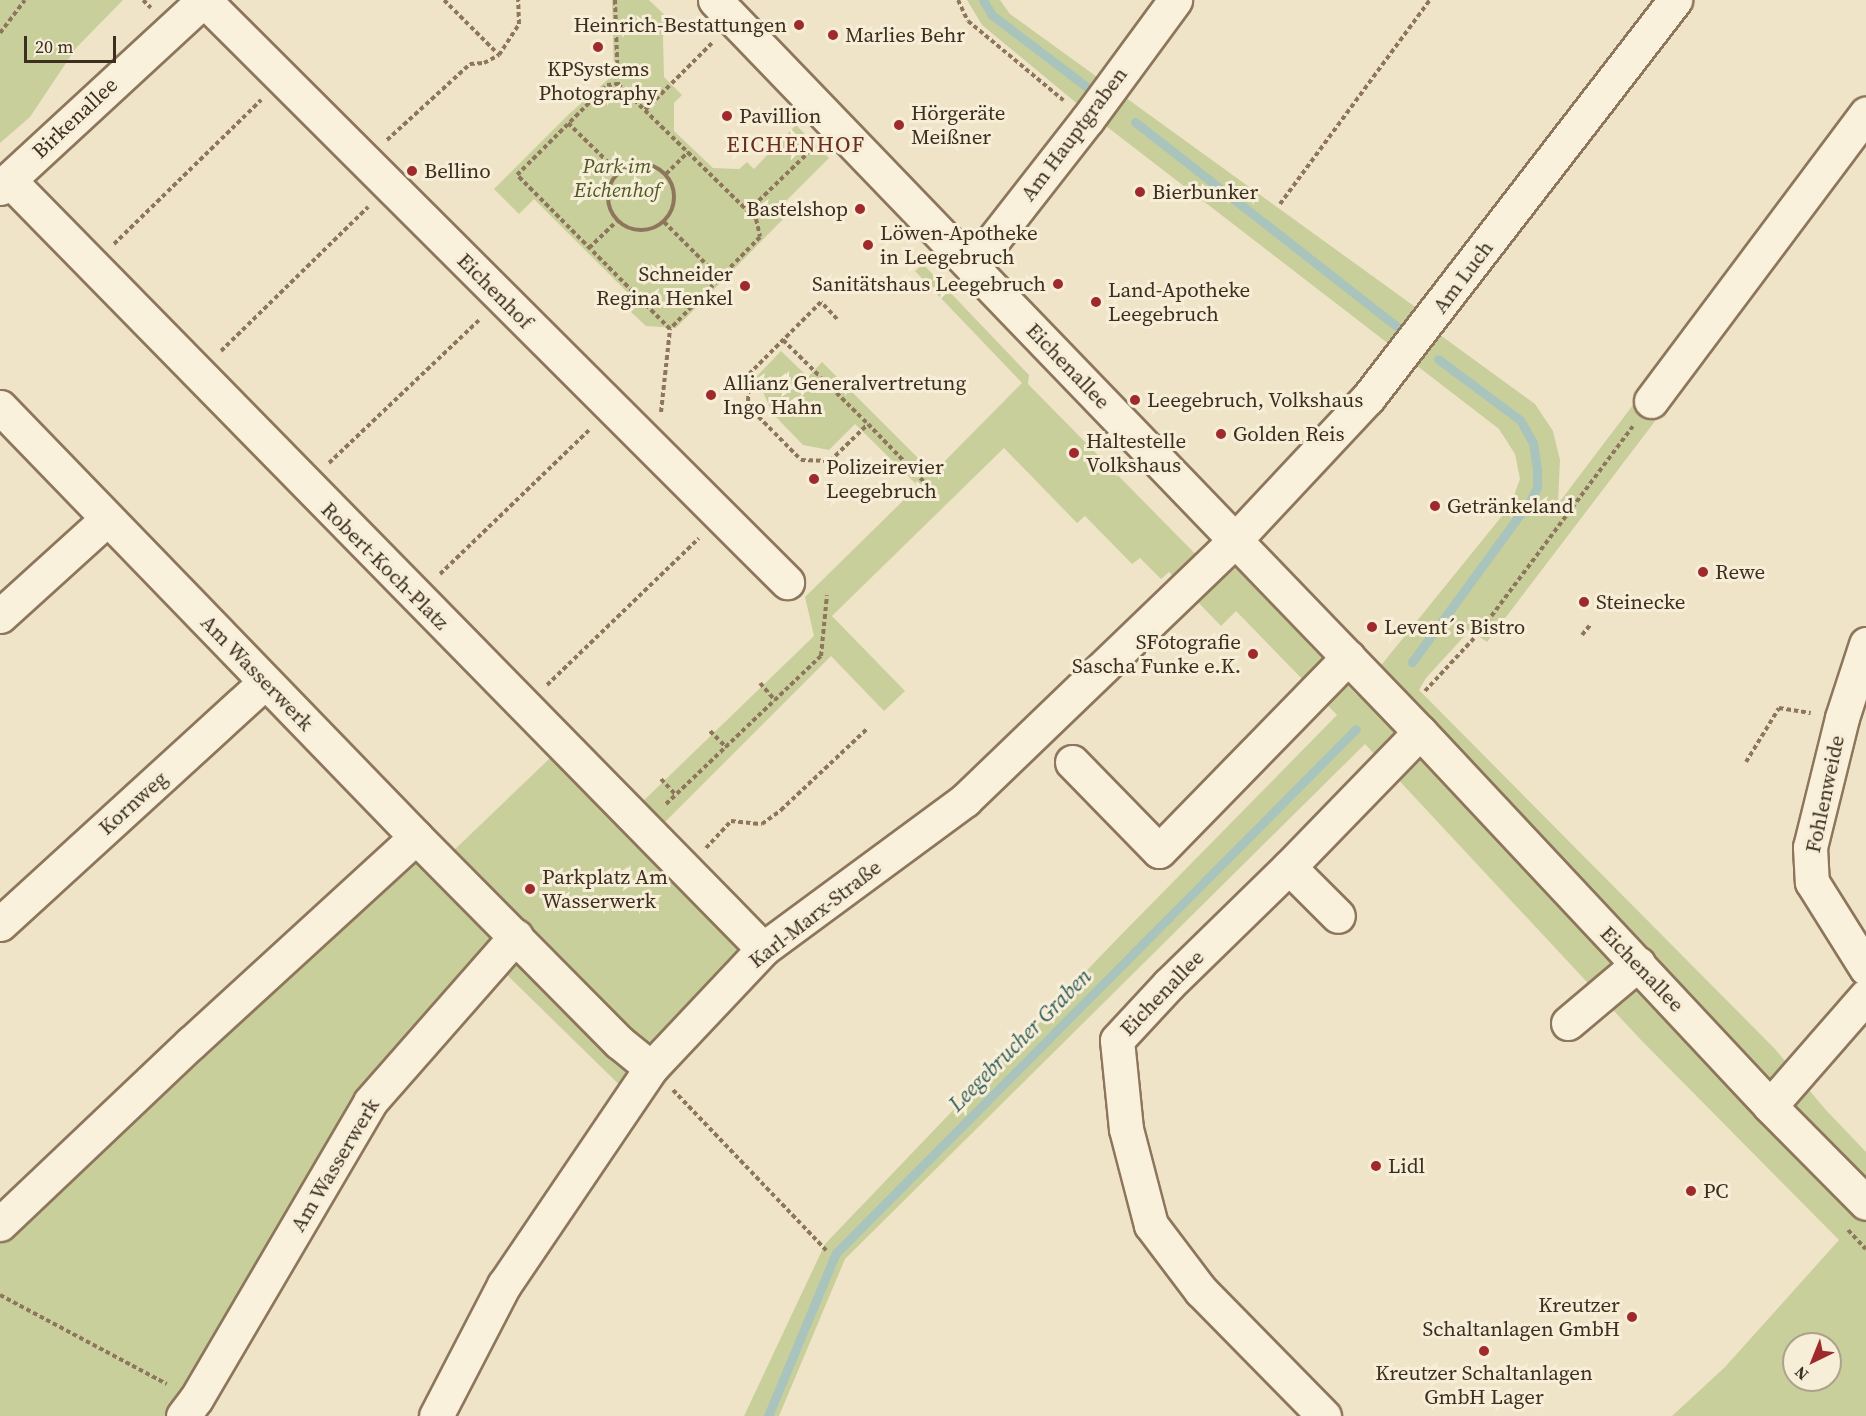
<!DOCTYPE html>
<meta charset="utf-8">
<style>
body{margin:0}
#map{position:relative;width:1866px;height:1416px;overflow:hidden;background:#f0e4c8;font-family:"Source Serif 4",serif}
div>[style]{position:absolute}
.green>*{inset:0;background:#c9cf9b}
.stream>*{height:9px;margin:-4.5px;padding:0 4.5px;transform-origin:4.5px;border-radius:4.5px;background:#a9c4bc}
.path>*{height:4px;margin-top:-2px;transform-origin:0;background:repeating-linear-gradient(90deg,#8d765c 0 4.5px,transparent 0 7.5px)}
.path>.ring{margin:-2px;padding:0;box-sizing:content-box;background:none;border:4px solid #8d765c;border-radius:50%}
.roads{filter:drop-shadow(2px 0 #8d765c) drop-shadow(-2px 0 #8d765c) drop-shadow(0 2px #8d765c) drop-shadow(0 -2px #8d765c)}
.minor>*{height:33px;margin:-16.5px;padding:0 16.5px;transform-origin:16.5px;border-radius:16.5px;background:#faf1dc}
.dots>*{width:16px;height:16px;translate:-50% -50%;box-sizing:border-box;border:3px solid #f7eed8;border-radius:50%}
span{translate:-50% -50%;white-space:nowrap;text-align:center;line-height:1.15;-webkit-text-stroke:6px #f7eed8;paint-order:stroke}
.poi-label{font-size:21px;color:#3d2e20}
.right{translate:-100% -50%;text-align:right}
.left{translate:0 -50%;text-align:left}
.street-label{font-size:21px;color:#3d2e20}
.park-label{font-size:21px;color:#4d5a26;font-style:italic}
.neighbourhood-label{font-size:22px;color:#6b2e1e;letter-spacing:1.5px}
.water-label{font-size:22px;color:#2f5d5a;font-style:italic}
.north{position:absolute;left:1782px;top:1332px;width:60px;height:60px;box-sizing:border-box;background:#f7eed8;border:2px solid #ada18e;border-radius:50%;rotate:223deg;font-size:16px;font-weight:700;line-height:24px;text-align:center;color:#3d2e20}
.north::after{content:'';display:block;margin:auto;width:21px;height:27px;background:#9e2a2b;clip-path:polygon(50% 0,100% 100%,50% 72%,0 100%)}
.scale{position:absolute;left:24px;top:36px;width:92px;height:27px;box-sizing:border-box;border:3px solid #3d2e20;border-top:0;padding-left:8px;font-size:18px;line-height:21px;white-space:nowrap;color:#3d2e20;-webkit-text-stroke:4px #f7eed8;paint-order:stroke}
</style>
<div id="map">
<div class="green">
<div style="clip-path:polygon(0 0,123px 0,76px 48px,30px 117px,0 143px)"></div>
<div style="clip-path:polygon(612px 0,649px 0,674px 24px,663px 36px,664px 77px,682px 95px,674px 103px,674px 131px,713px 168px,739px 169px,747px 162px,754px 169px,796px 125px,829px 158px,786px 201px,793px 209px,676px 328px,646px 326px,631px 312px,639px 304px,534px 199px,519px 214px,494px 189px,569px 114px,614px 74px)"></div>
<div style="clip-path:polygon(evenodd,967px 0,1000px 0,1010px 14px,1425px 314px,1421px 321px,1535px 404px,1553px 431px,1560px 460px,1558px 504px,1639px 397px,1662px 412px,1487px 642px,1470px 630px,1426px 678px,1419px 690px,1775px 1049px,1825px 1109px,1866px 1152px,1866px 1416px,1672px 1416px,1725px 1367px,1839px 1240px,1641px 1040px,1365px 744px,845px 1259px,779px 1416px,744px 1416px,825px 1244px,1114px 942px,1337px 715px,1236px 611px,1221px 626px,1169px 572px,1161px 579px,1140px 558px,1132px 564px,1085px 516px,1077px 523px,1004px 448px,832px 616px,905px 691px,884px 711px,831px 656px,662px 825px,789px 950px,749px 988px,643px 1108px,503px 971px,430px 1051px,376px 1126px,205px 1416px,0 1416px,0 1214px,420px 819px,451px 853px,572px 737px,637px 807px,814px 636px,805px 597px,918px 486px,855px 424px,829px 450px,803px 445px,773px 414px,756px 377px,781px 351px,808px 377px,822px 362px,933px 473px,1022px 383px,915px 271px,923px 264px,1029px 375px,1028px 384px,1220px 579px,1234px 566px,1357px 695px,1510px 506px,1520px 479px,1515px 454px,1499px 429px,1080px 106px,982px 25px,967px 0,1794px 1344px,1830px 1344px,1830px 1380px,1794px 1380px,1794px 1344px)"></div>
</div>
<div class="stream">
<div style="left:983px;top:0;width:17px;rotate:59deg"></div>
<div style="left:992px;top:15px;width:119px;rotate:37.2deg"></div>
<div style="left:1135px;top:122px;width:333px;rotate:38deg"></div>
<div style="left:1412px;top:662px;width:200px;rotate:-53.8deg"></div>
<div style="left:1530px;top:501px;width:16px;rotate:-63deg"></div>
<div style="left:1537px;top:487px;width:17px;rotate:-90deg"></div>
<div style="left:1537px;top:470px;width:27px;rotate:-98deg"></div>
<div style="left:1533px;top:443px;width:26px;rotate:-119deg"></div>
<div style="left:1520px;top:420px;width:102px;rotate:-143.4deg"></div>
<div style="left:768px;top:1416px;width:177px;rotate:-67.4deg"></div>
<div style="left:836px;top:1253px;width:738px;rotate:-45.22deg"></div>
</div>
<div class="path">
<div style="left:143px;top:0;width:11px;rotate:45deg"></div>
<div style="left:444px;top:0;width:78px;rotate:45deg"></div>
<div style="left:615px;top:0;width:84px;rotate:88deg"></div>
<div style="left:958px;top:0;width:23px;rotate:65deg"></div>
<div style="left:968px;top:21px;width:124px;rotate:39.7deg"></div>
<div style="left:0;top:33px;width:41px;rotate:-52.9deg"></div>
<div style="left:618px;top:84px;width:193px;rotate:44.4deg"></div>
<div style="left:756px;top:219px;width:18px;rotate:77deg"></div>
<div style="left:760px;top:237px;width:129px;rotate:134.4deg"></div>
<div style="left:670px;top:329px;width:217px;rotate:-134.8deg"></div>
<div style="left:517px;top:175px;width:127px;rotate:-45deg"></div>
<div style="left:607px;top:85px;width:11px;rotate:-5deg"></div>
<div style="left:645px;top:110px;width:96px;rotate:-45deg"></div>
<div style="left:568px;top:123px;width:70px;rotate:44.4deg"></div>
<div style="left:387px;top:140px;width:113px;rotate:-42.5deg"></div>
<div style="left:470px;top:64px;width:14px;rotate:-4deg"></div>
<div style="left:484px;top:63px;width:17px;rotate:-28deg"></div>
<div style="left:499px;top:55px;width:37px;rotate:-57deg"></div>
<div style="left:519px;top:24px;width:24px;rotate:-92deg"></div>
<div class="ring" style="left:608px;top:164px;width:62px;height:62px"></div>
<div style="left:666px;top:174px;width:31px;rotate:-45deg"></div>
<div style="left:1280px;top:204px;width:253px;rotate:-53.7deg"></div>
<div style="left:748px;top:211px;width:92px;rotate:-44.1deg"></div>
<div style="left:664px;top:222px;width:79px;rotate:45deg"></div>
<div style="left:114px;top:244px;width:206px;rotate:-44.4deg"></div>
<div style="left:589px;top:248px;width:40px;rotate:-44deg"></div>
<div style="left:837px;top:319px;width:23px;rotate:-133deg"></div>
<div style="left:821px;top:302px;width:102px;rotate:135deg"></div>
<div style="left:749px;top:374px;width:32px;rotate:92deg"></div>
<div style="left:748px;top:406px;width:76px;rotate:45.5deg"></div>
<div style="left:801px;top:460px;width:29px;rotate:2deg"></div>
<div style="left:830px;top:461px;width:53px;rotate:-44.2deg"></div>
<div style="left:868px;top:424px;width:93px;rotate:45.9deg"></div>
<div style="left:783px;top:340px;width:120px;rotate:44.7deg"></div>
<div style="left:221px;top:351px;width:206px;rotate:-44.4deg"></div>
<div style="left:661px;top:412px;width:83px;rotate:-83.8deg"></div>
<div style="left:329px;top:463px;width:209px;rotate:-43.6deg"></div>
<div style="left:440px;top:574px;width:209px;rotate:-44deg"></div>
<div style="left:1582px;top:635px;width:14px;rotate:-51deg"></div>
<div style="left:760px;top:683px;width:23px;rotate:49deg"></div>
<div style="left:547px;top:685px;width:211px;rotate:-44deg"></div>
<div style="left:1425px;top:691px;width:78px;rotate:-47.1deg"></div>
<div style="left:1478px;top:634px;width:259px;rotate:-53.3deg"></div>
<div style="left:710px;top:731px;width:23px;rotate:45deg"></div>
<div style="left:1746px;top:762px;width:63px;rotate:-58.6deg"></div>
<div style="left:1779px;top:708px;width:32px;rotate:9deg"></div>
<div style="left:661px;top:779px;width:22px;rotate:47deg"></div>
<div style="left:666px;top:804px;width:214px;rotate:-43.7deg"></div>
<div style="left:821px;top:656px;width:61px;rotate:-84.4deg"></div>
<div style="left:706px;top:848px;width:37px;rotate:-47deg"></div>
<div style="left:731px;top:821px;width:31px;rotate:6deg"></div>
<div style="left:762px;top:824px;width:24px;rotate:-36deg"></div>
<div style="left:781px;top:810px;width:118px;rotate:-43.3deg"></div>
<div style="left:673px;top:1090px;width:224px;rotate:46.3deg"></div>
<div style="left:1848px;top:1230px;width:26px;rotate:47deg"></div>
<div style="left:0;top:1295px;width:189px;rotate:28.1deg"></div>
</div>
<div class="roads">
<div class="minor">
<div style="left:204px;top:0;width:824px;rotate:44.95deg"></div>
<div style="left:715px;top:0;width:1016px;rotate:46.08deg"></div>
<div style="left:1420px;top:732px;width:512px;rotate:46.9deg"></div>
<div style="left:1770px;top:1106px;width:136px;rotate:45.3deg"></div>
<div style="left:9px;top:180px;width:1077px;rotate:45.56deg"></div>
<div style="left:0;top:188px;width:277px;rotate:-42.7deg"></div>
<div style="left:972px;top:267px;width:187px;rotate:-52deg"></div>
<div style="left:1087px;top:120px;width:149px;rotate:-53.7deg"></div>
<div style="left:1651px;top:401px;width:359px;rotate:-53.2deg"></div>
<div style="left:0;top:407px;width:598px;rotate:45.95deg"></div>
<div style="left:416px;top:837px;width:289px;rotate:45.3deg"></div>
<div style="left:619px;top:1042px;width:41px;rotate:39.1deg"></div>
<div style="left:0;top:616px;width:144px;rotate:-42.2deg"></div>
<div style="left:1866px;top:644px;width:78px;rotate:108deg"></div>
<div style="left:1842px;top:718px;width:133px;rotate:103.9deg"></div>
<div style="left:1810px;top:847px;width:35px;rotate:87deg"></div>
<div style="left:1812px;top:882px;width:102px;rotate:57.9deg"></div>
<div style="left:1072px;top:762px;width:124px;rotate:45.7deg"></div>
<div style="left:1159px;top:851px;width:271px;rotate:-45.7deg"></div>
<div style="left:1289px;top:867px;width:69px;rotate:45deg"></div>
<div style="left:0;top:924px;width:359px;rotate:-42.4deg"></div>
<div style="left:1568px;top:1023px;width:92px;rotate:-40.1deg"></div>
<div style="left:1770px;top:1106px;width:146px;rotate:-48.9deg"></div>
<div style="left:0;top:1224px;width:263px;rotate:-43.5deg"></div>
<div style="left:191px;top:1043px;width:305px;rotate:-42.5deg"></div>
<div style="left:183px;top:1416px;width:21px;rotate:-53deg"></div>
<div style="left:196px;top:1399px;width:344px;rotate:-59.6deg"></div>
<div style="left:370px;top:1102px;width:221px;rotate:-48.7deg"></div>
<div style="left:436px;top:1416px;width:148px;rotate:-62.6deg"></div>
<div style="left:504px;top:1285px;width:262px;rotate:-55.9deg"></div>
<div style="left:651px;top:1068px;width:163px;rotate:-46.7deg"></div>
<div style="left:763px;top:949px;width:251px;rotate:-36.4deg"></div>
<div style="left:965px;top:800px;width:375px;rotate:-43.9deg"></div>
<div style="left:1235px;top:540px;width:195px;rotate:-46.9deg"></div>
<div style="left:1368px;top:398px;width:503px;rotate:-52.35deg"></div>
<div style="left:1324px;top:1416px;width:175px;rotate:-134.5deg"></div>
<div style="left:1201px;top:1291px;width:83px;rotate:-127.1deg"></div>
<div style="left:1151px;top:1225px;width:99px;rotate:-104.6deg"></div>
<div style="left:1126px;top:1129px;width:89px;rotate:-95.8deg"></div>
<div style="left:1117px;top:1040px;width:76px;rotate:-47.1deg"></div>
<div style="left:1169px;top:984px;width:168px;rotate:-44.3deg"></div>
<div style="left:1289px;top:867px;width:188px;rotate:-45.9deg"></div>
</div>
</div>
<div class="dots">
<div style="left:799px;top:25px;background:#9e2a2b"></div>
<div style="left:833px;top:35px;background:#9e2a2b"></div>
<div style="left:598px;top:47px;background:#9e2a2b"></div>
<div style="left:727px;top:116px;background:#9e2a2b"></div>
<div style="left:899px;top:125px;background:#9e2a2b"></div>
<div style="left:412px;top:171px;background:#9e2a2b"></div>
<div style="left:1140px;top:192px;background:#9e2a2b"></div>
<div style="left:860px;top:209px;background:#9e2a2b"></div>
<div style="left:868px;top:245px;background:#9e2a2b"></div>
<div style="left:1058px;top:284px;background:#9e2a2b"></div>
<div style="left:745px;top:286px;background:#9e2a2b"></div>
<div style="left:1096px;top:302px;background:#9e2a2b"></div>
<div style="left:711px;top:395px;background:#9e2a2b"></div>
<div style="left:1135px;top:400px;background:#9e2a2b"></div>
<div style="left:1221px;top:434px;background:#9e2a2b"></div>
<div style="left:1074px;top:453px;background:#9e2a2b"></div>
<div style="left:814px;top:479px;background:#9e2a2b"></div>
<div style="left:1435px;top:506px;background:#9e2a2b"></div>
<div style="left:1703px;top:572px;background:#9e2a2b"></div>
<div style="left:1584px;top:602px;background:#9e2a2b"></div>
<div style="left:1372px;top:627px;background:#9e2a2b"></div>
<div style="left:1253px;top:654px;background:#9e2a2b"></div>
<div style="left:530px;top:889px;background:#9e2a2b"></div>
<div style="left:1376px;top:1166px;background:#9e2a2b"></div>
<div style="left:1691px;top:1191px;background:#9e2a2b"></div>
<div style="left:1632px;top:1317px;background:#9e2a2b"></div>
<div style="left:1484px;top:1351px;background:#9e2a2b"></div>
</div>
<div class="poi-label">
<span class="right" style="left:787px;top:25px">Heinrich-Bestattungen</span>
<span class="left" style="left:845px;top:35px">Marlies Behr</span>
<span style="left:598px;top:81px">KPSystems<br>Photography</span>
<span class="left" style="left:911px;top:125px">Hörgeräte<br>Meißner</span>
<span class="left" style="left:739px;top:116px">Pavillion</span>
<span class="left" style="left:424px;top:171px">Bellino</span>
<span class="left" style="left:1152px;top:192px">Bierbunker</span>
<span class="right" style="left:848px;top:209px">Bastelshop</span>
<span class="left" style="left:880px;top:245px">Löwen-Apotheke<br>in Leegebruch</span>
<span class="right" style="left:733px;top:286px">Schneider<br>Regina Henkel</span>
<span class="right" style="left:1046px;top:284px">Sanitätshaus Leegebruch</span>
<span class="left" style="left:1108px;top:302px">Land-Apotheke<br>Leegebruch</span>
<span class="left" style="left:723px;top:395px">Allianz Generalvertretung<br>Ingo Hahn</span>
<span class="left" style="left:1147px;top:400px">Leegebruch, Volkshaus</span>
<span class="left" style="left:1233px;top:434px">Golden Reis</span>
<span class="left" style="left:1086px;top:453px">Haltestelle<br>Volkshaus</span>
<span class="left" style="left:826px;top:479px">Polizeirevier<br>Leegebruch</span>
<span class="left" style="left:1447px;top:506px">Getränkeland</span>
<span class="left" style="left:1715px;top:572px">Rewe</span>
<span class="left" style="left:1596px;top:602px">Steinecke</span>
<span class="left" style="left:1384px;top:627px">Levent´s Bistro</span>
<span class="right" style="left:1241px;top:654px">SFotografie<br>Sascha Funke e.K.</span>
<span class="left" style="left:542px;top:889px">Parkplatz Am<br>Wasserwerk</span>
<span class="left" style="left:1388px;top:1166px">Lidl</span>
<span class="left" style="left:1703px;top:1191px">PC</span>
<span class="right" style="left:1620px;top:1317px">Kreutzer<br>Schaltanlagen GmbH</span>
<span style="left:1484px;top:1385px">Kreutzer Schaltanlagen<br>GmbH Lager</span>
</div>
<div class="street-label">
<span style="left:75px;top:118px;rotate:-43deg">Birkenallee</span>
<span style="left:1074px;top:134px;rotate:-53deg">Am Hauptgraben</span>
<span style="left:1463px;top:277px;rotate:-53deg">Am Luch</span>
<span style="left:495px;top:291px;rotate:45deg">Eichenhof</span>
<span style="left:1068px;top:366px;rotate:46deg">Eichenallee</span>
<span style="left:385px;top:566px;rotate:45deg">Robert-Koch-Platz</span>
<span style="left:257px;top:673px;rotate:46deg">Am Wasserwerk</span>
<span style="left:1825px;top:794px;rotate:-78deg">Fohlenweide</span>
<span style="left:133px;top:803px;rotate:-42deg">Kornweg</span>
<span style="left:815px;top:914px;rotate:-38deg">Karl-Marx-Straße</span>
<span style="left:1642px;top:969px;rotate:46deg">Eichenallee</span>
<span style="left:1162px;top:993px;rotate:-46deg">Eichenallee</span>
<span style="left:335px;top:1165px;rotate:-59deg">Am Wasserwerk</span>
</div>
<div class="park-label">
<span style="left:617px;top:178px">Park im<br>Eichenhof</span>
</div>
<div class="neighbourhood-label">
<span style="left:796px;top:145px">EICHENHOF</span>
</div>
<div class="water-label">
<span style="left:1020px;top:1040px;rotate:-45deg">Leegebrucher Graben</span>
</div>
<div class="north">N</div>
<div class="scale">20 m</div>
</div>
